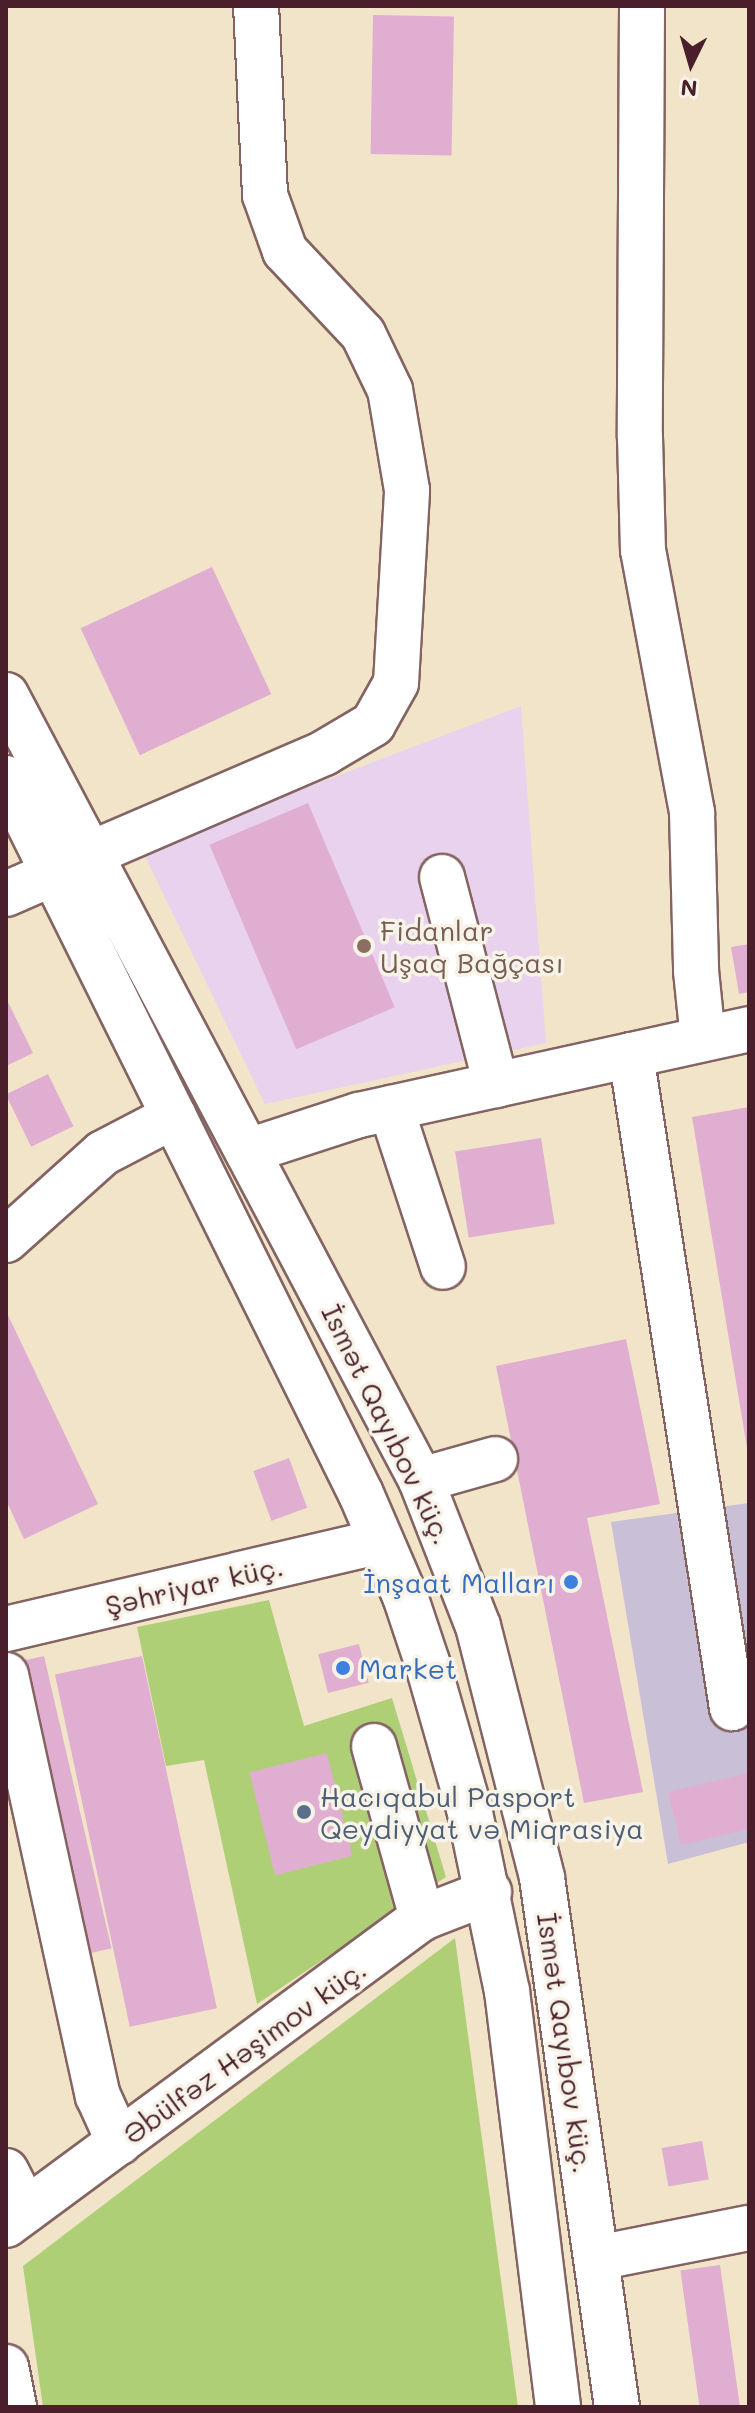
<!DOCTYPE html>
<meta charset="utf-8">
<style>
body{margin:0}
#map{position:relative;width:755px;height:2413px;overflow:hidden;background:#f1e4c9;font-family:Mali,sans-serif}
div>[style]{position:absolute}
.built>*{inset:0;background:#e8d2ee}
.industrial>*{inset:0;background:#c9bfd7}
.green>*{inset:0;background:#afcf77}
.building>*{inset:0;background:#e0aed0;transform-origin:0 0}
.roads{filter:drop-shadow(2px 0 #846462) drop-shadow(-2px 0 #846462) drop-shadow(0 2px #846462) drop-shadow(0 -2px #846462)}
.minor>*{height:44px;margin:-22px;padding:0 22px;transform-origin:22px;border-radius:22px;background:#fff}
.major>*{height:44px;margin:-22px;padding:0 22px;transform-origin:22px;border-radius:22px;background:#fff}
.dots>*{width:22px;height:22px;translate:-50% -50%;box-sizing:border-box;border:4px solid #f7f3e8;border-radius:50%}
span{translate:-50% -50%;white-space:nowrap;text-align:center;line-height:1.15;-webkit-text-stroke:7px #f7f3e8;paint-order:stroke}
.education-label{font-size:28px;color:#785e54}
.left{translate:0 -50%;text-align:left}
.street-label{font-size:28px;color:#4a1f2b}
.shop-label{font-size:28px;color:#366cbe}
.right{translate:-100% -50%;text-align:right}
.service-label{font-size:28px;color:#4e5e75}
.frame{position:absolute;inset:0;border:8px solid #4a1f2b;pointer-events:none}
.north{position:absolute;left:651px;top:24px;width:80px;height:80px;-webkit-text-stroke:6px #f7f3e8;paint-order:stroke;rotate:185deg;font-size:22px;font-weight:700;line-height:32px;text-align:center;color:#4a1f2b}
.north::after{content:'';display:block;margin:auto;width:28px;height:36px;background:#4a1f2b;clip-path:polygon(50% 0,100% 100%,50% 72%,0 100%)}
</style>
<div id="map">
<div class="built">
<div style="clip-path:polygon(521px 706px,546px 1043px,265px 1104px,142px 850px)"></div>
</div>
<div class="industrial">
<div style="clip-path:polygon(749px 1503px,749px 1842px,668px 1864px,611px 1522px)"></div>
</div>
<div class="green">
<div style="clip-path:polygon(269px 1600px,304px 1726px,392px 1698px,446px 1877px,257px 2004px,204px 1760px,166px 1766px,137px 1627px)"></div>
<div style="clip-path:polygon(455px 1938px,518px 2407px,43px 2407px,23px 2266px)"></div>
</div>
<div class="building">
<div style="left:373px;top:15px;width:81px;height:139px;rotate:1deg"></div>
<div style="left:212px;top:567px;width:140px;height:145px;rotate:65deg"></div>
<div style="left:308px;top:803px;width:222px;height:107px;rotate:67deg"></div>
<div style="clip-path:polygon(749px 944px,749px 992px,739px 994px,731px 947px)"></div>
<div style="clip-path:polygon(6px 998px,33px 1053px,6px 1066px)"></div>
<div style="left:48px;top:1074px;width:58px;height:47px;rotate:64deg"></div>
<div style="clip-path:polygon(749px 1107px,749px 1448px,747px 1448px,692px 1117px)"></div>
<div style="left:541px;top:1138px;width:87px;height:87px;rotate:81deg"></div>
<div style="clip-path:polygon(6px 1311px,98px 1504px,24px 1539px,6px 1500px)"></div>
<div style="clip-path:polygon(626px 1339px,660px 1504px,587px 1518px,643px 1792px,584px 1803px,496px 1366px)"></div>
<div style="left:289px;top:1458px;width:53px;height:38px;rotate:70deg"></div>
<div style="left:359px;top:1644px;width:40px;height:42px;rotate:76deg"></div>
<div style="left:44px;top:1656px;width:300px;height:29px;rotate:77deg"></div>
<div style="left:142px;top:1656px;width:360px;height:89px;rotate:78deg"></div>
<div style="left:327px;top:1753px;width:106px;height:80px;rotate:76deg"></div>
<div style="clip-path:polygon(749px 1773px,749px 1829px,681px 1845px,668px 1792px)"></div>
<div style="left:702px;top:2141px;width:39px;height:41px;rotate:80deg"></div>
<div style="left:720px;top:2265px;width:144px;height:40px;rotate:82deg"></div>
</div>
<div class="roads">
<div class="minor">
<div style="left:642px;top:6px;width:431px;rotate:90.3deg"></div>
<div style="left:640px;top:437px;width:113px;rotate:88.5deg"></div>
<div style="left:643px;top:550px;width:268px;rotate:79.4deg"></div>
<div style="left:692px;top:813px;width:158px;rotate:88.5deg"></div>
<div style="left:696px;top:971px;width:68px;rotate:84.1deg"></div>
<div style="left:90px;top:854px;width:255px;rotate:-23.3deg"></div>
<div style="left:324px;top:753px;width:57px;rotate:-30.6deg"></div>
<div style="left:373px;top:724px;width:47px;rotate:-60.7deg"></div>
<div style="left:396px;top:683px;width:193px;rotate:-86.7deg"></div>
<div style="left:407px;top:490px;width:101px;rotate:-99.6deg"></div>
<div style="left:390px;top:390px;width:62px;rotate:-115.7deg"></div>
<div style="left:363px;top:334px;width:114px;rotate:-133.2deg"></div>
<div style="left:285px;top:251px;width:59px;rotate:-109.7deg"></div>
<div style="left:265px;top:195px;width:189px;rotate:-92.7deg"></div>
<div style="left:442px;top:877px;width:215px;rotate:75.4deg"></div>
<div style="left:6px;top:894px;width:52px;rotate:-23.6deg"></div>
<div style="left:631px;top:1055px;width:661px;rotate:81.21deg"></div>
<div style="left:391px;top:1108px;width:167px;rotate:71.9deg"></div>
<div style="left:248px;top:1151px;width:117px;rotate:-18deg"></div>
<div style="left:359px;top:1115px;width:399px;rotate:-12.4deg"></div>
<div style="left:6px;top:1240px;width:130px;rotate:-41.9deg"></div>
<div style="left:103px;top:1153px;width:80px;rotate:-27.5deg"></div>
<div style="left:421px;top:1480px;width:77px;rotate:-15.8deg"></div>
<div style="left:6px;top:1629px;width:385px;rotate:-13.2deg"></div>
<div style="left:6px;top:1675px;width:431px;rotate:77.7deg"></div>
<div style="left:98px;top:2096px;width:51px;rotate:65.5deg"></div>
<div style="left:374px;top:1746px;width:179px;rotate:74.4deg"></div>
<div style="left:6px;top:2171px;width:44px;rotate:62.9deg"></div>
<div style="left:6px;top:2225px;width:517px;rotate:-36.43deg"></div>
<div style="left:422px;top:1918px;width:72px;rotate:-21.2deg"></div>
<div style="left:597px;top:2258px;width:155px;rotate:-11.2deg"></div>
<div style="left:6px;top:2367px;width:41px;rotate:78.7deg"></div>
</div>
<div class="major">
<div style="left:6px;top:695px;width:888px;rotate:62.14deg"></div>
<div style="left:421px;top:1480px;width:157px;rotate:68.7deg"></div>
<div style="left:478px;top:1626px;width:260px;rotate:75.7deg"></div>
<div style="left:542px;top:1878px;width:534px;rotate:81.93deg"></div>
<div style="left:6px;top:778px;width:799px;rotate:63.63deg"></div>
<div style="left:361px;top:1494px;width:111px;rotate:66.7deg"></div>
<div style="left:405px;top:1596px;width:70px;rotate:71.6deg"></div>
<div style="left:427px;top:1662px;width:152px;rotate:74deg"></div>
<div style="left:469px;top:1808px;width:187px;rotate:78.3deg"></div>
<div style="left:507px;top:1991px;width:419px;rotate:83deg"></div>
</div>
</div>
<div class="dots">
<div style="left:364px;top:946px;background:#8d6e63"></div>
<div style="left:571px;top:1582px;background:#3f7fe0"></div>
<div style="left:343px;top:1668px;background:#3f7fe0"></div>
<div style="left:304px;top:1812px;background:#5c6f8a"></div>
</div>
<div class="education-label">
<span class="left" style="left:380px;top:946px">Fidanlar<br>Uşaq Bağçası</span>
</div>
<div class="street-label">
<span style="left:388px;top:1424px;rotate:64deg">İsmət Qayıbov küç.</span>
<span style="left:194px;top:1585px;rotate:-13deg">Şəhriyar küç.</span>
<span style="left:566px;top:2043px;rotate:82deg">İsmət Qayıbov küç.</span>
<span style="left:244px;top:2051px;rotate:-36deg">Əbülfəz Həşimov küç.</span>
</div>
<div class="shop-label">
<span class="right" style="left:555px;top:1582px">İnşaat Malları</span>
<span class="left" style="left:359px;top:1668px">Market</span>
</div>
<div class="service-label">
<span class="left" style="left:320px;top:1812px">Hacıqabul Pasport<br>Qeydiyyat və Miqrasiya</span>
</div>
<div class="frame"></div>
<div class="north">N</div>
</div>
